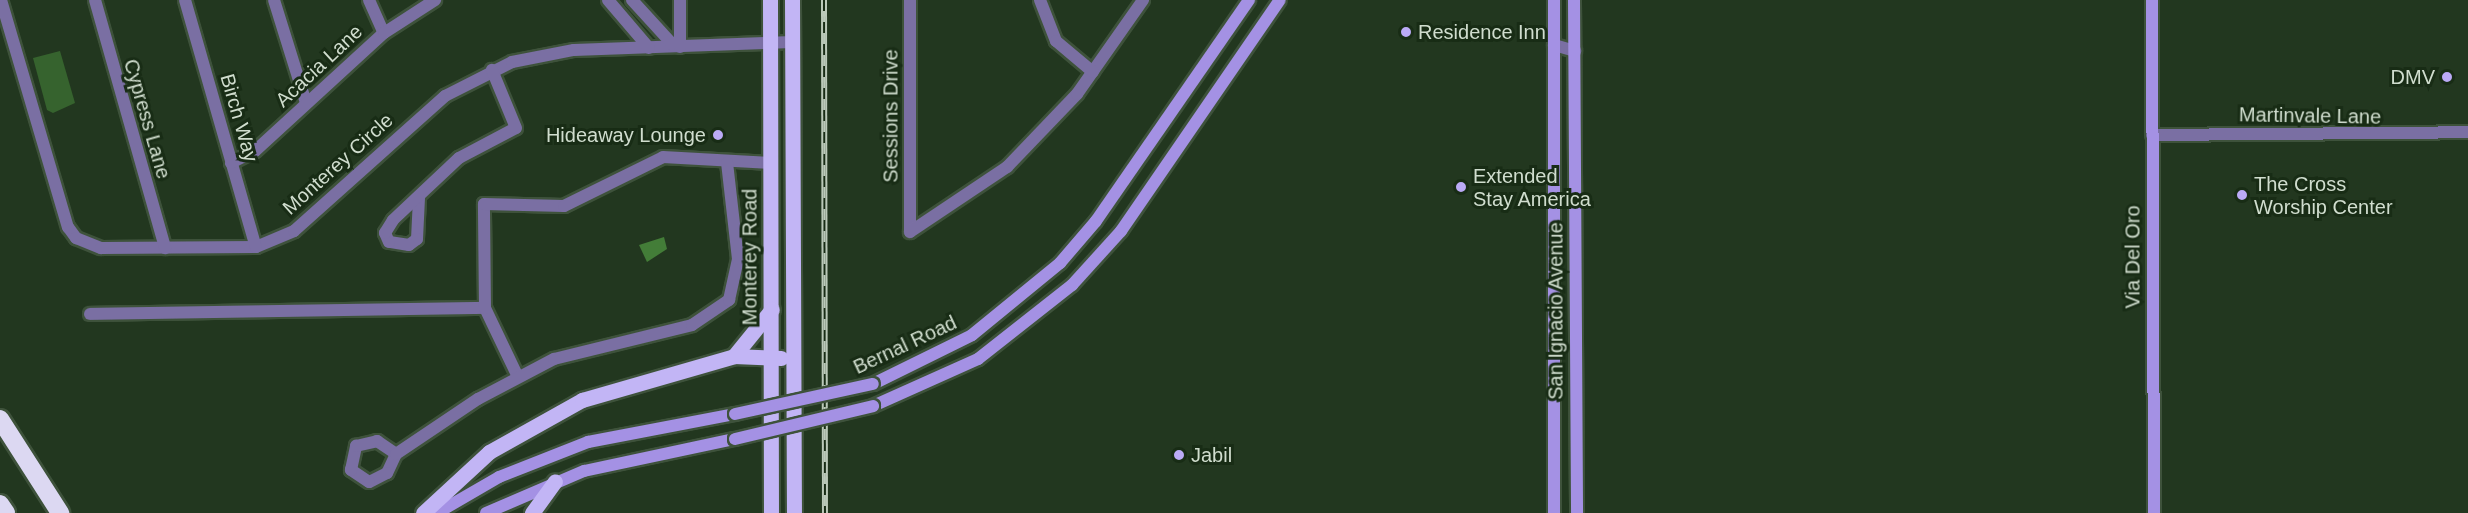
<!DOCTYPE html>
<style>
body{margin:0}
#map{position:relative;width:2468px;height:513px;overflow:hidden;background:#22371f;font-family:Helvetica,sans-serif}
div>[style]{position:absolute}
.green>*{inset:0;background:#36632e}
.water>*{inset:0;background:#437d38}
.roads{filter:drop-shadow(2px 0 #3e523b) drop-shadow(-2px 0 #3e523b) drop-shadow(0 2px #3e523b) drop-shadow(0 -2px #3e523b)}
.street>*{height:12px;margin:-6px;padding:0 6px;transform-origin:6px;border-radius:6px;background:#7a6fa3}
.secondary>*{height:12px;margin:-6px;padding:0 6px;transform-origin:6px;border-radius:6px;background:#a491e4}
.primary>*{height:15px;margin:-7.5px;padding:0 7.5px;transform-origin:7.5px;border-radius:7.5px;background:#c2b5f5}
.highway>*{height:18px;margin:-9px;padding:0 9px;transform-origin:9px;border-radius:9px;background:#dcd8f2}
.rail>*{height:6px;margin-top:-3px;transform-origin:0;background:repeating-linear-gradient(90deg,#182c15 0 11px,#bbc9b9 0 22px);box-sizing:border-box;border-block:2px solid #bbc9b9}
.bridges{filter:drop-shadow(2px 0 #3e523b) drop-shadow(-2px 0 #3e523b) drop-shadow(0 2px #3e523b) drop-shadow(0 -2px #3e523b)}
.secondary-bridge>*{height:12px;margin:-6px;padding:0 6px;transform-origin:6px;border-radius:6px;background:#a491e4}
.dots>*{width:16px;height:16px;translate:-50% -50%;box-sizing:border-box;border:3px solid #182c15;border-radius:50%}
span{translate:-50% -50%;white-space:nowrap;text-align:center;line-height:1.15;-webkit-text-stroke:6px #182c15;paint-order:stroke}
.poi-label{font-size:20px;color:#d0ddce}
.left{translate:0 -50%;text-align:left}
.right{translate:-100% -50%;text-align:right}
.street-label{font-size:20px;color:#d0ddce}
</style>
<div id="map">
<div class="green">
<div style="clip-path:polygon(60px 51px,75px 103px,53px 113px,47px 110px,33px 58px)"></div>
</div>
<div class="water">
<div style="clip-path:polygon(664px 237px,667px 249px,647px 262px,639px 245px)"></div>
</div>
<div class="roads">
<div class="street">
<div style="left:1px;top:0;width:237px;rotate:73.6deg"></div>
<div style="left:68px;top:227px;width:14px;rotate:54deg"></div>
<div style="left:76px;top:238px;width:27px;rotate:22deg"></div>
<div style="left:101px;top:248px;width:155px;rotate:-0.4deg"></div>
<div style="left:256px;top:247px;width:41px;rotate:-22.8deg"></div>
<div style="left:294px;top:231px;width:203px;rotate:-41.8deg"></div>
<div style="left:445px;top:96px;width:75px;rotate:-26.9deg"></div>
<div style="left:512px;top:62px;width:63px;rotate:-11deg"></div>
<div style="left:574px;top:50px;width:218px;rotate:-2.1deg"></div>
<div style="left:95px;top:0;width:258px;rotate:74.2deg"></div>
<div style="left:185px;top:0;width:257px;rotate:74deg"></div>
<div style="left:274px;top:0;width:108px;rotate:72.7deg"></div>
<div style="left:369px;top:0;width:36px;rotate:66deg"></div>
<div style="left:608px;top:0;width:63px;rotate:49.5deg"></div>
<div style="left:632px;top:0;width:62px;rotate:47.6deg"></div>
<div style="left:680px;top:0;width:47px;rotate:90deg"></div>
<div style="left:910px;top:0;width:232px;rotate:90deg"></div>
<div style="left:910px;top:232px;width:117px;rotate:-33.8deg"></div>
<div style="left:1007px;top:167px;width:101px;rotate:-46.2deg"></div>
<div style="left:1077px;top:94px;width:115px;rotate:-54.9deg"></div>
<div style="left:1040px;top:0;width:44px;rotate:68.7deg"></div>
<div style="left:1056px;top:41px;width:48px;rotate:40deg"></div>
<div style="left:1554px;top:45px;width:22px;rotate:16deg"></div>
<div style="left:2152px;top:135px;width:316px;rotate:-0.5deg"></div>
<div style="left:231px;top:163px;width:27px;rotate:-27deg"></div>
<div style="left:255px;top:151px;width:175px;rotate:-42.5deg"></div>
<div style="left:384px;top:33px;width:61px;rotate:-32.9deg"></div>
<div style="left:419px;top:198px;width:41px;rotate:92.8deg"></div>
<div style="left:417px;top:239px;width:10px;rotate:143deg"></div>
<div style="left:409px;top:245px;width:20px;rotate:-171deg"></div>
<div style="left:389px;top:242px;width:10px;rotate:-114deg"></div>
<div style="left:385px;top:233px;width:15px;rotate:-58deg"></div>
<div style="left:393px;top:220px;width:91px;rotate:-43.2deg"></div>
<div style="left:459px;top:158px;width:64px;rotate:-27.8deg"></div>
<div style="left:516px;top:128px;width:63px;rotate:-112.5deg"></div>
<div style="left:90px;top:314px;width:395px;rotate:-0.9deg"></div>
<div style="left:518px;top:377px;width:76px;rotate:-115.6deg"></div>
<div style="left:485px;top:308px;width:104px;rotate:-90.6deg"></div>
<div style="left:484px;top:204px;width:80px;rotate:1.4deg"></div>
<div style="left:564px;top:206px;width:110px;rotate:-26.3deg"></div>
<div style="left:663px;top:157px;width:108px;rotate:3.2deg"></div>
<div style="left:377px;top:441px;width:23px;rotate:34deg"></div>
<div style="left:396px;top:454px;width:21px;rotate:115deg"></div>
<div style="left:387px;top:473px;width:20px;rotate:153deg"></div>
<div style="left:369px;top:482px;width:22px;rotate:-146deg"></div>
<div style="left:351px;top:470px;width:25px;rotate:-78deg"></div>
<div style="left:356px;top:446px;width:22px;rotate:-13deg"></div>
<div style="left:396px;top:454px;width:99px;rotate:-33.9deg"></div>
<div style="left:478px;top:399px;width:86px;rotate:-27.8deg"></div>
<div style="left:554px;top:359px;width:142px;rotate:-13.8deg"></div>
<div style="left:692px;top:325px;width:45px;rotate:-34deg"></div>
<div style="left:729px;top:300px;width:42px;rotate:-77.6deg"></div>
<div style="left:738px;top:259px;width:97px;rotate:-96.5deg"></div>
</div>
<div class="secondary">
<div style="left:1574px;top:0;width:513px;rotate:89.66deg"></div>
<div style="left:2152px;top:0;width:513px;rotate:89.78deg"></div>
<div style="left:873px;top:384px;width:110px;rotate:-26.3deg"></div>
<div style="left:972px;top:335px;width:114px;rotate:-39.3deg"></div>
<div style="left:1060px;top:263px;width:55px;rotate:-49.4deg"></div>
<div style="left:1096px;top:221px;width:269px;rotate:-55.3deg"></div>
<div style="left:873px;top:406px;width:115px;rotate:-24.1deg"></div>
<div style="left:978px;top:359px;width:120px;rotate:-38.2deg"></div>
<div style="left:1072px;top:285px;width:73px;rotate:-47.8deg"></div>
<div style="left:1121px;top:231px;width:280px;rotate:-55.5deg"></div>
<div style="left:437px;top:513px;width:72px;rotate:-30.1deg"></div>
<div style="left:499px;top:477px;width:96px;rotate:-21.5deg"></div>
<div style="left:588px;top:442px;width:150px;rotate:-10.8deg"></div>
<div style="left:486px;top:513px;width:107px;rotate:-23.2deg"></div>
<div style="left:584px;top:471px;width:154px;rotate:-12deg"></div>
<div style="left:1554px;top:513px;width:513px;rotate:-90deg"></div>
</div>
<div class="primary">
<div style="left:770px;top:0;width:513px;rotate:89.89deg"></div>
<div style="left:792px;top:0;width:513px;rotate:89.78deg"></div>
<div style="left:734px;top:356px;width:60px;rotate:-51deg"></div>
<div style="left:423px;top:513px;width:90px;rotate:-42.7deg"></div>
<div style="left:489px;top:452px;width:107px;rotate:-29.2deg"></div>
<div style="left:582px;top:400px;width:158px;rotate:-16.1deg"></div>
<div style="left:734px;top:356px;width:47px;rotate:2.4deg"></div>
<div style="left:532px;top:513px;width:39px;rotate:-54deg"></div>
</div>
<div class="highway">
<div style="left:0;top:419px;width:112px;rotate:57.4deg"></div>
<div style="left:0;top:504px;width:11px;rotate:56deg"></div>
</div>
</div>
<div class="rail">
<div style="left:824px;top:0;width:513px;rotate:89.89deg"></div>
</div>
<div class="bridges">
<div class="secondary-bridge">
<div style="left:735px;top:414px;width:141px;rotate:-12.3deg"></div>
<div style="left:735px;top:439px;width:142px;rotate:-13.4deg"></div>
</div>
</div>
<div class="dots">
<div style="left:1406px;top:32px;background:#bbaaf6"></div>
<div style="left:2447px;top:77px;background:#bbaaf6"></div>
<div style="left:718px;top:135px;background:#bbaaf6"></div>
<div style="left:1461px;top:187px;background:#bbaaf6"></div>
<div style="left:2242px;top:195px;background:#bbaaf6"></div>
<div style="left:1179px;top:455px;background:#bbaaf6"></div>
</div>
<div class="poi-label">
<span class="left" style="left:1418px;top:32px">Residence Inn</span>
<span class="right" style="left:2435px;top:77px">DMV</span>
<span class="right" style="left:706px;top:135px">Hideaway Lounge</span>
<span class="left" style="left:1473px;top:188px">Extended<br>Stay America</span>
<span class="left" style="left:2254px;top:196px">The Cross<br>Worship Center</span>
<span class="left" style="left:1191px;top:455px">Jabil</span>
</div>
<div class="street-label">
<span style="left:319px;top:66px;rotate:-43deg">Acacia Lane</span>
<span style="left:891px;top:116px;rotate:-90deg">Sessions Drive</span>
<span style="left:2310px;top:116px;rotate:1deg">Martinvale Lane</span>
<span style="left:239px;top:118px;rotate:74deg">Birch Way</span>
<span style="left:147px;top:119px;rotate:74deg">Cypress Lane</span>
<span style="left:338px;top:164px;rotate:-42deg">Monterey Circle</span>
<span style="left:750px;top:257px;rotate:-90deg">Monterey Road</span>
<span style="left:2133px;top:257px;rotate:-90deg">Via Del Oro</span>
<span style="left:1556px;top:311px;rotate:-90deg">San Ignacio Avenue</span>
<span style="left:905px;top:345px;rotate:-25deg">Bernal Road</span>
</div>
</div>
